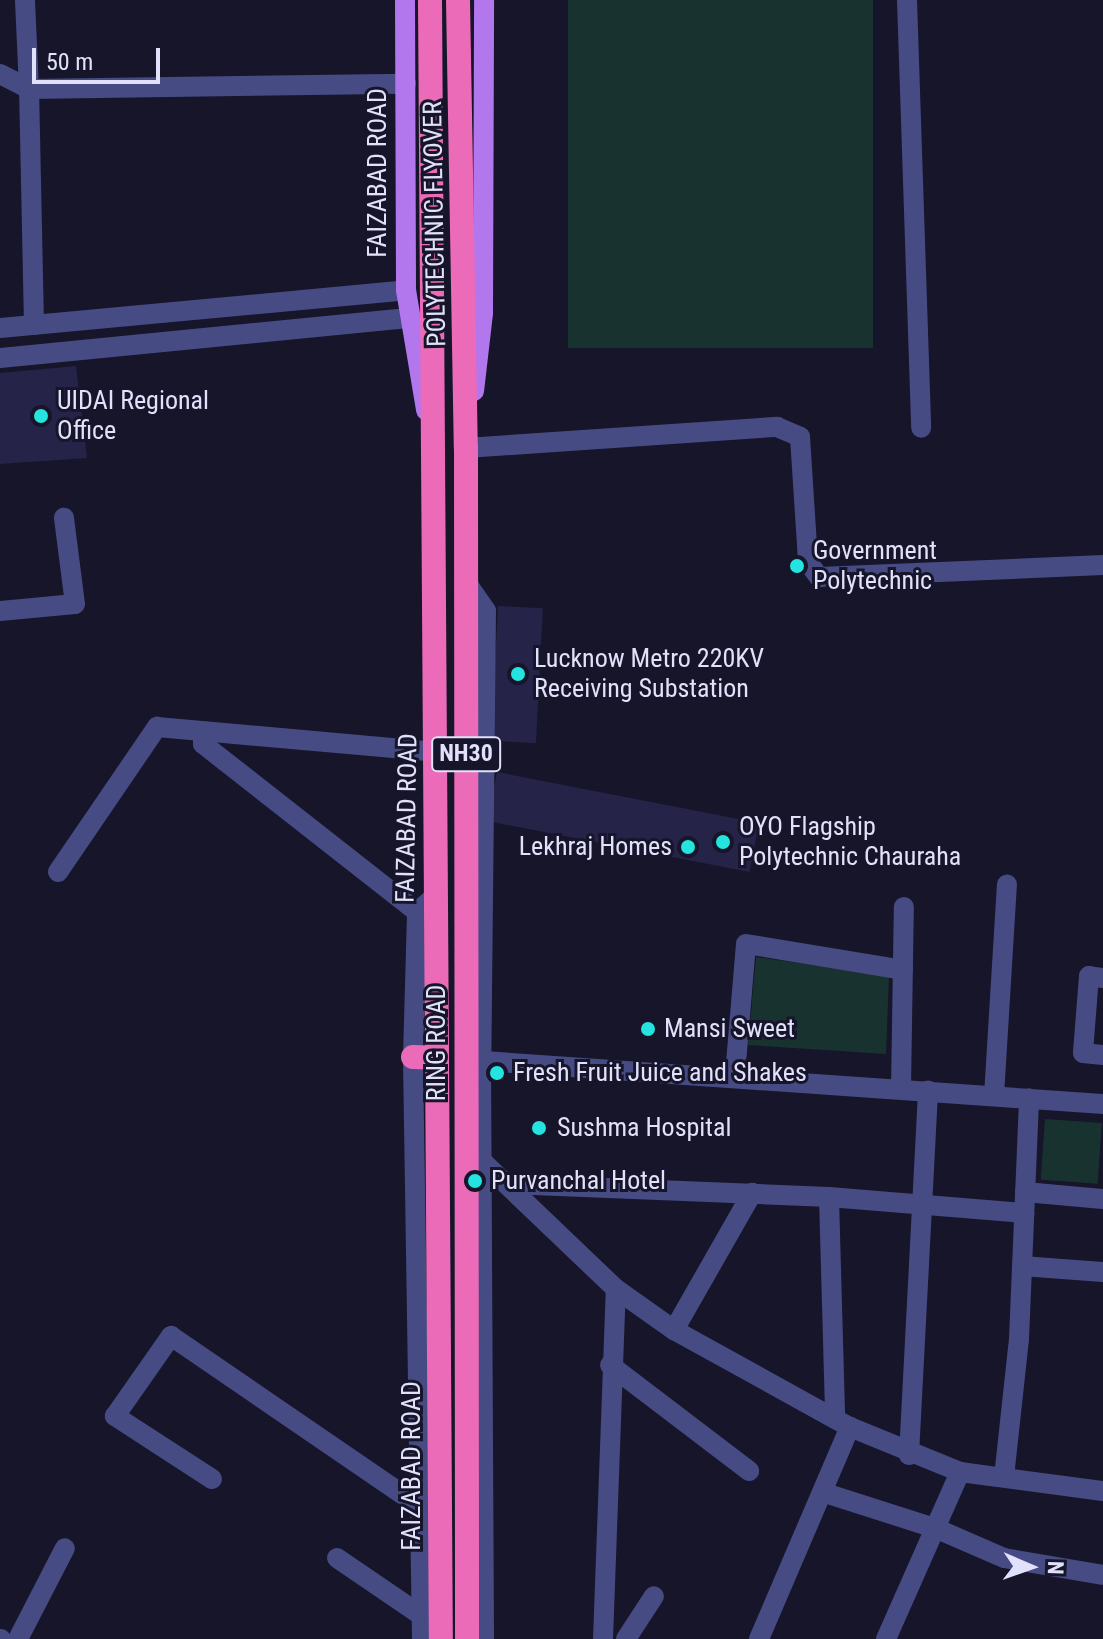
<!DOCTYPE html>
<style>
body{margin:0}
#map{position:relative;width:1103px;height:1639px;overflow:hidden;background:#16152a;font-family:"Roboto Condensed",sans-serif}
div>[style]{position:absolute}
.green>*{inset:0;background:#18332f;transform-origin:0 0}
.building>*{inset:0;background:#262348;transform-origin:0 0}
.minor>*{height:20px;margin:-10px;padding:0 10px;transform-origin:10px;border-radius:10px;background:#464b83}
.major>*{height:20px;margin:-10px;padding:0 10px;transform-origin:10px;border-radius:10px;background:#b276ed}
.highway>*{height:24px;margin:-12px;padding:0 12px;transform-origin:12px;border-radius:12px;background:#ec6bb9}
.dots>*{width:22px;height:22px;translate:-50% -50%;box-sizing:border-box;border:4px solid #16152a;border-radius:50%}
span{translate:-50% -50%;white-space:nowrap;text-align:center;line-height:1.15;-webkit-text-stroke:6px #16152a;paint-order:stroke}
.shield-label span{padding:2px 6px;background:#16152a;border:2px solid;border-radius:6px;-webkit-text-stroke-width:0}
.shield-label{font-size:24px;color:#e1e1fb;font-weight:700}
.street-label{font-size:26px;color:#e1e1fb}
.poi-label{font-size:26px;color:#e1e1fb}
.left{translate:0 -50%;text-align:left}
.right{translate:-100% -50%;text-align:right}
.north{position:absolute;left:991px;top:1527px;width:80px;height:80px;-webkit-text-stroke:6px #16152a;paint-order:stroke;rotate:92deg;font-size:22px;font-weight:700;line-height:32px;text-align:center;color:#e1e1fb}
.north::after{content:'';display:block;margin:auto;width:28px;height:36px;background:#e1e1fb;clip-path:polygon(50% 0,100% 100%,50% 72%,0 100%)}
.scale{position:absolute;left:32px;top:48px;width:128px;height:36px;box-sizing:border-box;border:4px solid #e1e1fb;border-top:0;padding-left:10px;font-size:24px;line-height:28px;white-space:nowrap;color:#e1e1fb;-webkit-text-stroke:6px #16152a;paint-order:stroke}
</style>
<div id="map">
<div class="green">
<div style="left:568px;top:0;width:305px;height:348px"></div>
<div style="clip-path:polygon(756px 957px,889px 976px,886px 1054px,748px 1045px)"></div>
<div style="left:1045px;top:1119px;width:57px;height:61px;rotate:4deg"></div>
</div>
<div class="building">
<div style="clip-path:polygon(76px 366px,87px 458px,0 464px,0 373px)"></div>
<div style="left:498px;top:606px;width:45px;height:135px;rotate:3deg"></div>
<div style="left:497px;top:772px;width:267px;height:50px;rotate:11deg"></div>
</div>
<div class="minor">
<div style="left:907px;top:0;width:428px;rotate:88.1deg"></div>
<div style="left:0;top:74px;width:33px;rotate:27deg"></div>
<div style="left:29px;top:89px;width:89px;rotate:-92.6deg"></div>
<div style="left:34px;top:325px;width:236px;rotate:-91.2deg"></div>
<div style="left:29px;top:89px;width:377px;rotate:-0.8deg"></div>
<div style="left:0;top:328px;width:408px;rotate:-5.3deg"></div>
<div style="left:0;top:358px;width:410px;rotate:-5.6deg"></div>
<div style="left:466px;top:448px;width:312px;rotate:-3.9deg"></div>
<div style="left:777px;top:427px;width:25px;rotate:23deg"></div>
<div style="left:800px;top:437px;width:125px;rotate:86.3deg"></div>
<div style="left:808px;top:562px;width:19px;rotate:54deg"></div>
<div style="left:819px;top:577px;width:284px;rotate:-2.4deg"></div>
<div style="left:466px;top:582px;width:35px;rotate:55deg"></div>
<div style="left:486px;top:611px;width:449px;rotate:90.6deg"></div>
<div style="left:481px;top:1060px;width:579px;rotate:89.7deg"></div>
<div style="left:0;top:611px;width:75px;rotate:-5.3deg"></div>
<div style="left:75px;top:604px;width:87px;rotate:-97.3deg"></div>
<div style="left:203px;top:731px;width:13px;rotate:90deg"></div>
<div style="left:203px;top:744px;width:272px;rotate:38.1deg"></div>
<div style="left:58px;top:872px;width:176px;rotate:-55.7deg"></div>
<div style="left:157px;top:727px;width:280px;rotate:5.1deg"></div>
<div style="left:1103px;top:978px;width:14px;rotate:-172deg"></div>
<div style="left:1089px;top:976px;width:77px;rotate:94.5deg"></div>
<div style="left:1083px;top:1053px;width:20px;rotate:6deg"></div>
<div style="left:469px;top:1060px;width:636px;rotate:3.97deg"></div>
<div style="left:735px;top:1075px;width:131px;rotate:-85.2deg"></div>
<div style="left:746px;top:944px;width:159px;rotate:9.4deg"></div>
<div style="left:901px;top:1088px;width:181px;rotate:-89.1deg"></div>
<div style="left:994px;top:1096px;width:212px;rotate:-86.5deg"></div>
<div style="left:482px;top:1161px;width:185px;rotate:43.7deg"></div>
<div style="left:616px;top:1289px;width:71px;rotate:35.3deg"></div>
<div style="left:674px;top:1330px;width:201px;rotate:28.9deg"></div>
<div style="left:850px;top:1427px;width:119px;rotate:22.2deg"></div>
<div style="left:960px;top:1472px;width:144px;rotate:7.6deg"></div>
<div style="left:507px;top:1184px;width:322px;rotate:2.3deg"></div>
<div style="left:829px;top:1197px;width:196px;rotate:4.7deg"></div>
<div style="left:1025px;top:1192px;width:78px;rotate:5.1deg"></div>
<div style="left:829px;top:1197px;width:221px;rotate:88.4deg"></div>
<div style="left:1022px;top:1266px;width:81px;rotate:4.2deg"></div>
<div style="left:674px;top:1330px;width:158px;rotate:-60.3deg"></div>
<div style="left:610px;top:1365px;width:175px;rotate:37.3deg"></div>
<div style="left:909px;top:1455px;width:365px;rotate:-87deg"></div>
<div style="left:1004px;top:1477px;width:139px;rotate:-83.8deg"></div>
<div style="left:1019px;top:1339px;width:241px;rotate:-87.6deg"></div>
<div style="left:212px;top:1479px;width:116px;rotate:-147deg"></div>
<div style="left:115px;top:1416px;width:98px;rotate:-55deg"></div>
<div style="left:171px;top:1336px;width:301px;rotate:34.4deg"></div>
<div style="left:825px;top:1493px;width:115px;rotate:17.7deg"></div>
<div style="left:935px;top:1528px;width:75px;rotate:23.5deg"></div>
<div style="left:1004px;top:1558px;width:100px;rotate:9.7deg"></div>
<div style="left:337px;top:1558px;width:103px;rotate:34.3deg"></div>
<div style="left:0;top:1639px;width:1px"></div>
<div style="left:18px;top:1639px;width:102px;rotate:-62.7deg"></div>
<div style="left:422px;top:1639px;width:582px;rotate:-90.89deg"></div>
<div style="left:413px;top:1057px;width:145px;rotate:-88.4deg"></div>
<div style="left:417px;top:912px;width:23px;rotate:-41deg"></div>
<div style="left:603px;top:1639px;width:350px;rotate:-87.9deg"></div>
<div style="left:626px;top:1639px;width:51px;rotate:-56.9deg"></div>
<div style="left:759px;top:1639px;width:231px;rotate:-66.8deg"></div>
<div style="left:886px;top:1639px;width:183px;rotate:-66.1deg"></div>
</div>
<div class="major">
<div style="left:405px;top:0;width:290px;rotate:89.8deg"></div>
<div style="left:406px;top:290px;width:122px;rotate:80.5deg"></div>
<div style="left:474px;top:391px;width:79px;rotate:-83.4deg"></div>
<div style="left:483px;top:313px;width:313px;rotate:-89.8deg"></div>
</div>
<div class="highway">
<div style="left:430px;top:0;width:1639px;rotate:89.62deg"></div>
<div style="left:458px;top:0;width:448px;rotate:89deg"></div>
<div style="left:466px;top:448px;width:1191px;rotate:89.95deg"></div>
<div style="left:413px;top:1057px;width:24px;rotate:2deg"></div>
</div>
<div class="dots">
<div style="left:41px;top:416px;background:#25e3df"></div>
<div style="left:797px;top:566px;background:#25e3df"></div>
<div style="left:518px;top:674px;background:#25e3df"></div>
<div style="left:723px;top:842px;background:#25e3df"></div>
<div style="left:688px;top:847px;background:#25e3df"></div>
<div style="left:648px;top:1029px;background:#25e3df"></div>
<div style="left:497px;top:1073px;background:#25e3df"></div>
<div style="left:539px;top:1128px;background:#25e3df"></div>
<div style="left:475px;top:1181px;background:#25e3df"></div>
</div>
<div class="shield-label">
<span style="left:466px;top:754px">NH30</span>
</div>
<div class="street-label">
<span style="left:378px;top:173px;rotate:-90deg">FAIZABAD ROAD</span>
<span style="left:435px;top:224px;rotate:-91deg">POLYTECHNIC FLYOVER</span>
<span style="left:407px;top:818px;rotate:-89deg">FAIZABAD ROAD</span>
<span style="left:437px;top:1043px;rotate:-90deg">RING ROAD</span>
<span style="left:412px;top:1466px;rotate:-90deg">FAIZABAD ROAD</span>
</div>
<div class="poi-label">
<span class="left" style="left:57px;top:416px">UIDAI Regional<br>Office</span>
<span class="left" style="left:813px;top:566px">Government<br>Polytechnic</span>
<span class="left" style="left:534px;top:674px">Lucknow Metro 220KV<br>Receiving Substation</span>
<span class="left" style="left:739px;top:842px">OYO Flagship<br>Polytechnic Chauraha</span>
<span class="right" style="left:672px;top:847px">Lekhraj Homes</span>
<span class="left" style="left:664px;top:1029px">Mansi Sweet</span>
<span class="left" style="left:513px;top:1073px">Fresh Fruit Juice and Shakes</span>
<span class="left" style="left:557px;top:1128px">Sushma Hospital</span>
<span class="left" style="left:491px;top:1181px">Purvanchal Hotel</span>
</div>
<div class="north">N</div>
<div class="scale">50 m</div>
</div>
